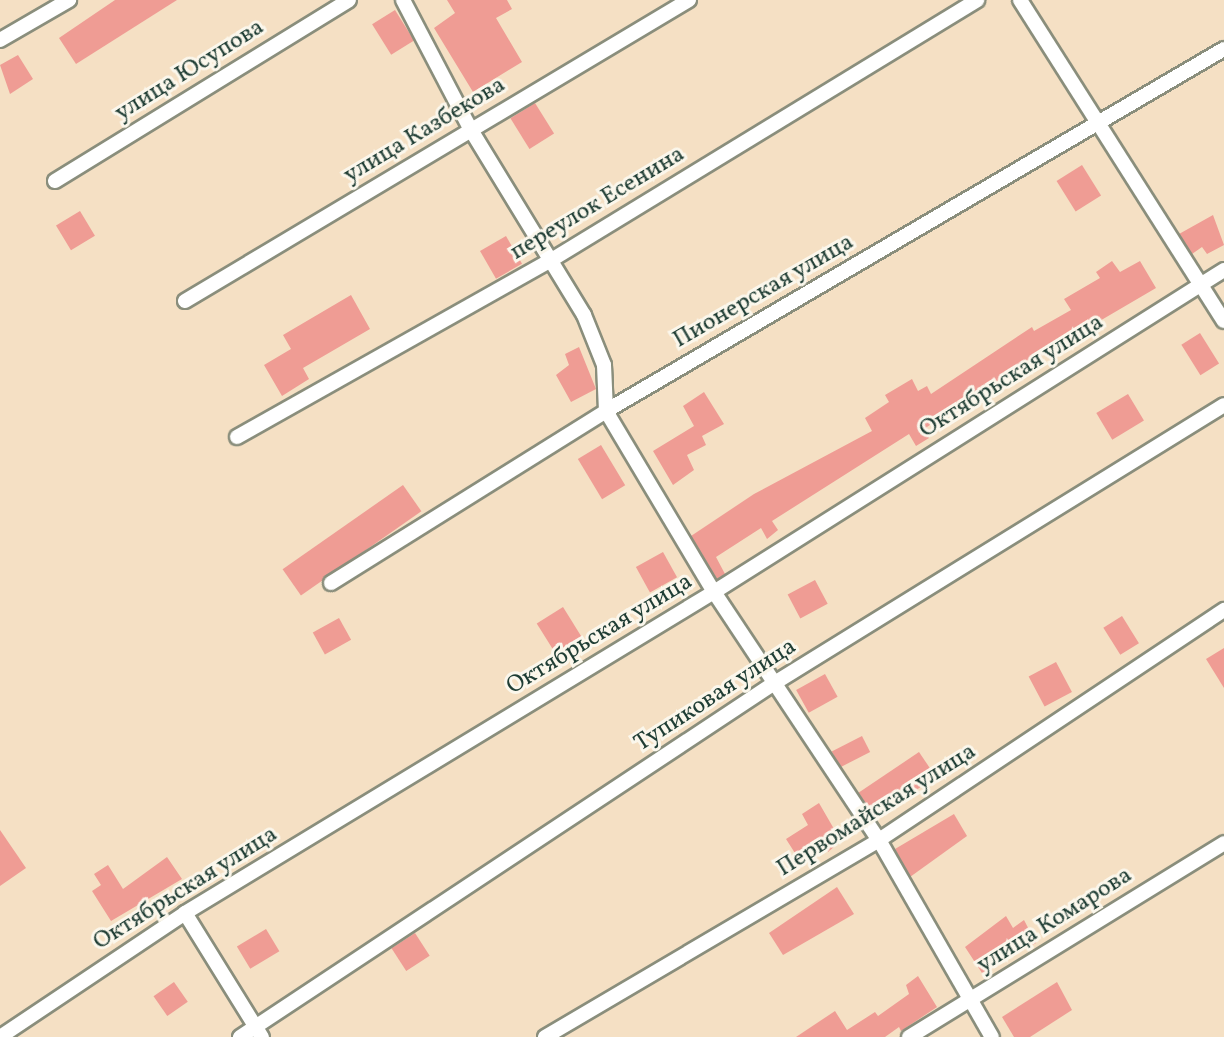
<!DOCTYPE html>
<meta charset="utf-8">
<style>
body{margin:0}
#map{position:relative;width:1224px;height:1037px;overflow:hidden;background:#f5e0c4;font-family:Vollkorn,serif}
div>[style]{position:absolute}
.building>*{inset:0;background:#ef9c94;transform-origin:0 0}
.roads{filter:drop-shadow(2px 0 #8a8e7c) drop-shadow(-2px 0 #8a8e7c) drop-shadow(0 2px #8a8e7c) drop-shadow(0 -2px #8a8e7c)}
.minor>*{height:14px;margin:-7px;padding:0 7px;transform-origin:7px;border-radius:7px;background:#fff}
span{translate:-50% -50%;white-space:nowrap;text-align:center;line-height:1.15;-webkit-text-stroke:6px #fbf7ec;paint-order:stroke}
.street-label{font-size:24px;color:#1f3d34}
</style>
<div id="map">
<div class="building">
<div style="clip-path:polygon(115px 0,177px 0,76px 64px,59px 38px)"></div>
<div style="clip-path:polygon(447px 0,507px 0,512px 9px,496px 18px,522px 62px,473px 92px,434px 28px,455px 13px)"></div>
<div style="left:395px;top:10px;width:36px;height:27px;rotate:58deg"></div>
<div style="clip-path:polygon(18px 55px,33px 79px,10px 94px,0 65px)"></div>
<div style="left:535px;top:103px;width:36px;height:29px;rotate:58deg"></div>
<div style="left:1082px;top:165px;width:36px;height:30px;rotate:58deg"></div>
<div style="left:80px;top:211px;width:29px;height:28px;rotate:59deg"></div>
<div style="clip-path:polygon(1213px 215px,1224px 245px,1207px 254px,1202px 247px,1192px 254px,1179px 234px)"></div>
<div style="left:506px;top:236px;width:32px;height:30px;rotate:60deg"></div>
<div style="clip-path:polygon(1112px 261px,1120px 272px,1140px 261px,1156px 288px,977px 393px,924px 429px,929px 438px,916px 446px,909px 434px,772px 521px,778px 530px,767px 539px,761px 528px,716px 557px,725px 574px,717px 579px,691px 536px,754px 494px,872px 431px,865px 418px,889px 402px,885px 395px,912px 379px,918px 391px,927px 386px,931px 394px,1032px 327px,1034px 331px,1071px 310px,1064px 299px,1100px 278px,1096px 272px)"></div>
<div style="clip-path:polygon(351px 295px,370px 329px,303px 368px,309px 379px,282px 396px,264px 365px,291px 349px,283px 335px)"></div>
<div style="left:1200px;top:333px;width:36px;height:22px;rotate:58deg"></div>
<div style="clip-path:polygon(579px 347px,596px 389px,571px 402px,556px 375px,569px 365px,565px 354px)"></div>
<div style="clip-path:polygon(704px 392px,724px 424px,702px 436px,706px 445px,687px 455px,694px 470px,673px 485px,653px 451px,694px 426px,683px 406px)"></div>
<div style="left:1128px;top:394px;width:31px;height:37px;rotate:59deg"></div>
<div style="left:601px;top:445px;width:47px;height:27px;rotate:59deg"></div>
<div style="left:403px;top:485px;width:32px;height:147px;rotate:55deg"></div>
<div style="left:663px;top:552px;width:29px;height:31px;rotate:61deg"></div>
<div style="left:815px;top:580px;width:27px;height:31px;rotate:62deg"></div>
<div style="left:563px;top:607px;width:40px;height:31px;rotate:58deg"></div>
<div style="left:1122px;top:616px;width:32px;height:22px;rotate:58deg"></div>
<div style="left:339px;top:618px;width:25px;height:30px;rotate:61deg"></div>
<div style="clip-path:polygon(1224px 648px,1224px 688px,1206px 659px)"></div>
<div style="left:1056px;top:662px;width:34px;height:31px;rotate:62deg"></div>
<div style="left:825px;top:674px;width:26px;height:33px;rotate:61deg"></div>
<div style="left:862px;top:736px;width:18px;height:34px;rotate:63deg"></div>
<div style="left:919px;top:752px;width:30px;height:73px;rotate:56deg"></div>
<div style="clip-path:polygon(819px 803px,841px 841px,828px 852px,825px 846px,800px 861px,786px 839px,808px 825px,802px 814px)"></div>
<div style="clip-path:polygon(954px 814px,967px 836px,910px 877px,895px 849px)"></div>
<div style="clip-path:polygon(0 830px,26px 868px,0 886px)"></div>
<div style="clip-path:polygon(167px 857px,182px 879px,111px 921px,92px 891px,101px 885px,94px 874px,108px 865px,123px 889px)"></div>
<div style="clip-path:polygon(837px 887px,854px 914px,783px 955px,769px 933px)"></div>
<div style="clip-path:polygon(1006px 916px,1013px 928px,1024px 920px,1036px 943px,982px 973px,965px 947px)"></div>
<div style="left:266px;top:929px;width:26px;height:34px;rotate:59deg"></div>
<div style="left:415px;top:933px;width:27px;height:28px;rotate:57deg"></div>
<div style="clip-path:polygon(918px 976px,937px 1007px,901px 1031px,899px 1027px,885px 1037px,796px 1037px,835px 1011px,847px 1030px,875px 1012px,878px 1016px,909px 994px,906px 985px)"></div>
<div style="left:174px;top:982px;width:24px;height:25px;rotate:55deg"></div>
<div style="clip-path:polygon(1057px 982px,1072px 1010px,1030px 1037px,1014px 1037px,1002px 1017px)"></div>
</div>
<div class="roads">
<div class="minor">
<div style="left:403px;top:0;width:147px;rotate:62.4deg"></div>
<div style="left:471px;top:130px;width:217px;rotate:58.6deg"></div>
<div style="left:584px;top:315px;width:54px;rotate:68.2deg"></div>
<div style="left:604px;top:365px;width:46px;rotate:87.5deg"></div>
<div style="left:606px;top:411px;width:211px;rotate:59.2deg"></div>
<div style="left:714px;top:592px;width:298px;rotate:56.4deg"></div>
<div style="left:879px;top:840px;width:227px;rotate:60.2deg"></div>
<div style="left:1020px;top:0;width:380px;rotate:57.6deg"></div>
<div style="left:0;top:40px;width:80px;rotate:-30.1deg"></div>
<div style="left:55px;top:181px;width:345px;rotate:-31.6deg"></div>
<div style="left:185px;top:301px;width:587px;rotate:-30.85deg"></div>
<div style="left:237px;top:437px;width:363px;rotate:-29.4deg"></div>
<div style="left:553px;top:259px;width:497px;rotate:-31.4deg"></div>
<div style="left:331px;top:583px;width:324px;rotate:-32deg"></div>
<div style="left:606px;top:411px;width:716px;rotate:-30.36deg"></div>
<div style="left:185px;top:913px;width:146px;rotate:58.2deg"></div>
<div style="left:0;top:1037px;width:223px;rotate:-33.8deg"></div>
<div style="left:185px;top:913px;width:619px;rotate:-31.25deg"></div>
<div style="left:714px;top:592px;width:603px;rotate:-32.27deg"></div>
<div style="left:240px;top:1037px;width:639px;rotate:-33.52deg"></div>
<div style="left:773px;top:684px;width:530px;rotate:-31.74deg"></div>
<div style="left:545px;top:1037px;width:388px;rotate:-30.5deg"></div>
<div style="left:879px;top:840px;width:415px;rotate:-33.7deg"></div>
<div style="left:909px;top:1037px;width:370px;rotate:-31.6deg"></div>
</div>
</div>
<div class="street-label">
<span style="left:190px;top:71px;rotate:-32deg">улица Юсупова</span>
<span style="left:425px;top:131px;rotate:-31deg">улица Казбекова</span>
<span style="left:598px;top:204px;rotate:-31deg">переулок Есенина</span>
<span style="left:764px;top:292px;rotate:-30deg">Пионерская улица</span>
<span style="left:1012px;top:377px;rotate:-32deg">Октябрьская улица</span>
<span style="left:600px;top:635px;rotate:-31deg">Октябрьская улица</span>
<span style="left:716px;top:696px;rotate:-33deg">Тупиковая улица</span>
<span style="left:877px;top:811px;rotate:-32deg">Первомайская улица</span>
<span style="left:186px;top:889px;rotate:-32deg">Октябрьская улица</span>
<span style="left:1055px;top:921px;rotate:-32deg">улица Комарова</span>
</div>
</div>
